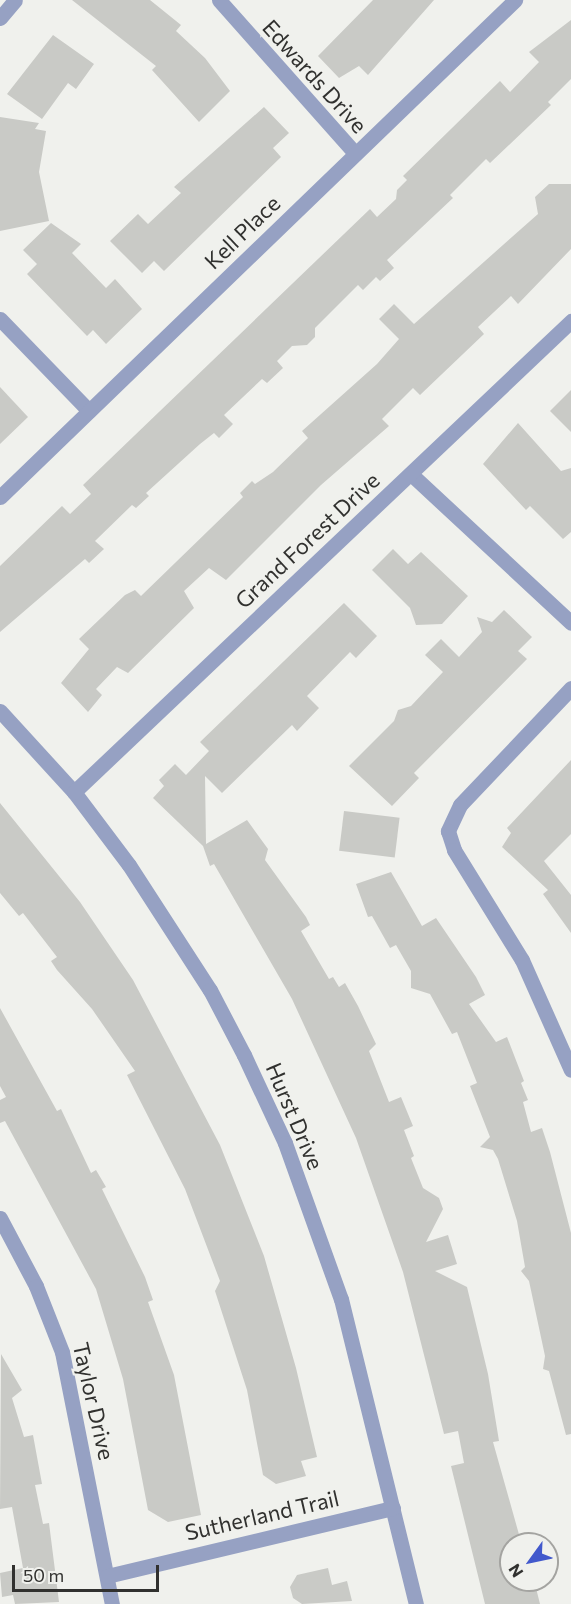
<!DOCTYPE html>
<style>
body{margin:0}
#map{position:relative;width:571px;height:1604px;overflow:hidden;background:#f0f1ed;font-family:Commissioner,sans-serif}
div>[style]{position:absolute}
.building>*{inset:0;background:#c9cac6;transform-origin:0 0}
.minor>*{height:15px;margin:-7.5px;padding:0 7.5px;transform-origin:7.5px;border-radius:7.5px;background:#96a1c3}
span{translate:-50% -50%;white-space:nowrap;text-align:center;line-height:1.15;-webkit-text-stroke:4.5px #f0f1ed;paint-order:stroke}
.street-label{font-size:22px;color:#31312f}
.north{position:absolute;left:499px;top:1532px;width:60px;height:60px;box-sizing:border-box;background:#f0f1ed;border:2px solid #a4a4a1;border-radius:50%;rotate:237deg;font-size:16px;font-weight:700;line-height:24px;text-align:center;color:#31312f}
.north::after{content:'';display:block;margin:auto;width:21px;height:27px;background:#4259cc;clip-path:polygon(50% 0,100% 100%,50% 72%,0 100%)}
.scale{position:absolute;left:12px;top:1565px;width:147px;height:27px;box-sizing:border-box;border:3px solid #31312f;border-top:0;padding-left:8px;font-size:18px;line-height:21px;white-space:nowrap;color:#31312f;-webkit-text-stroke:4px #f0f1ed;paint-order:stroke}
</style>
<div id="map">
<div class="building">
<div style="clip-path:polygon(72px 0,150px 0,181px 25px,176px 31px,205px 58px,230px 91px,199px 122px,152px 70px,156px 66px)"></div>
<div style="clip-path:polygon(373px 0,434px 0,368px 75px,359px 66px,339px 78px,318px 56px)"></div>
<div style="clip-path:polygon(571px 20px,571px 79px,548px 102px,551px 105px,490px 163px,486px 159px,450px 195px,453px 198px,387px 260px,394px 268px,380px 281px,376px 277px,363px 290px,358px 285px,315px 328px,315px 337px,307px 345px,292px 346px,277px 361px,283px 368px,267px 383px,262px 379px,224px 415px,233px 424px,219px 438px,214px 433px,200px 444px,146px 493px,149px 496px,136px 508px,132px 505px,95px 541px,104px 549px,89px 563px,85px 559px,0 632px,0 566px,62px 506px,70px 514px,91px 494px,83px 485px,370px 209px,377px 217px,396px 199px,397px 190px,407px 180px,403px 176px,500px 81px,510px 92px,539px 62px,529px 52px)"></div>
<div style="clip-path:polygon(53px 35px,94px 64px,76px 89px,68px 83px,42px 119px,7px 94px)"></div>
<div style="clip-path:polygon(264px 107px,289px 133px,273px 148px,281px 157px,164px 271px,154px 261px,142px 273px,110px 241px,138px 214px,148px 224px,181px 193px,174px 187px)"></div>
<div style="clip-path:polygon(0 117px,39px 123px,35px 129px,46px 131px,39px 172px,49px 221px,0 231px)"></div>
<div style="clip-path:polygon(549px 184px,571px 184px,571px 249px,518px 304px,511px 296px,478px 327px,484px 334px,420px 395px,413px 388px,382px 419px,389px 426px,321px 485px,226px 580px,209px 568px,184px 591px,194px 608px,128px 673px,117px 667px,96px 689px,102px 695px,88px 712px,61px 683px,89px 649px,79px 639px,125px 595px,135px 590px,141px 596px,243px 497px,240px 493px,252px 481px,255px 484px,273px 472px,308px 438px,302px 431px,377px 364px,399px 339px,379px 319px,394px 304px,414px 324px,538px 214px,535px 197px)"></div>
<div style="clip-path:polygon(51px 223px,81px 244px,72px 253px,106px 288px,115px 279px,142px 309px,106px 344px,93px 330px,87px 336px,27px 274px,37px 264px,23px 250px)"></div>
<div style="clip-path:polygon(0 387px,28px 417px,0 444px)"></div>
<div style="clip-path:polygon(571px 390px,571px 432px,550px 411px)"></div>
<div style="clip-path:polygon(518px 423px,561px 471px,571px 468px,571px 532px,563px 539px,530px 506px,526px 510px,483px 464px)"></div>
<div style="clip-path:polygon(393px 549px,408px 564px,421px 552px,468px 596px,442px 624px,416px 625px,410px 608px,372px 570px)"></div>
<div style="clip-path:polygon(344px 603px,377px 636px,356px 658px,350px 652px,307px 696px,319px 708px,297px 731px,292px 725px,222px 793px,205px 776px,206px 844px,247px 820px,268px 849px,265px 860px,306px 917px,310px 925px,301px 931px,329px 979px,333px 977px,339px 987px,345px 983px,358px 1006px,376px 1044px,369px 1051px,389px 1102px,401px 1097px,413px 1126px,404px 1130px,414px 1156px,411px 1158px,423px 1188px,439px 1198px,443px 1209px,426px 1242px,448px 1235px,457px 1264px,435px 1271px,467px 1287px,488px 1374px,499px 1441px,493px 1442px,520px 1538px,511px 1540px,511px 1580px,534px 1580px,540px 1604px,485px 1604px,451px 1466px,464px 1463px,458px 1431px,444px 1434px,403px 1272px,356px 1138px,292px 999px,214px 864px,210px 866px,203px 846px,153px 798px,164px 786px,159px 780px,175px 764px,186px 775px,209px 751px,200px 742px)"></div>
<div style="clip-path:polygon(504px 610px,532px 637px,518px 651px,527px 659px,414px 773px,419px 778px,392px 806px,349px 766px,394px 721px,398px 710px,411px 706px,443px 672px,425px 655px,441px 639px,459px 657px,482px 632px,477px 617px,492px 622px)"></div>
<div style="clip-path:polygon(571px 760px,571px 834px,544px 861px,571px 895px,571px 933px,543px 894px,548px 890px,502px 847px,511px 833px,507px 828px)"></div>
<div style="clip-path:polygon(0 803px,80px 902px,133px 980px,220px 1145px,264px 1256px,296px 1368px,317px 1457px,301px 1461px,306px 1476px,276px 1484px,263px 1475px,247px 1390px,215px 1291px,220px 1281px,185px 1189px,127px 1075px,135px 1071px,92px 1009px,57px 970px,51px 961px,57px 957px,23px 913px,19px 916px,0 893px)"></div>
<div style="left:344px;top:811px;width:56px;height:40px;rotate:7deg"></div>
<div style="clip-path:polygon(391px 872px,422px 926px,436px 918px,476px 977px,485px 995px,469px 1004px,496px 1042px,507px 1037px,524px 1081px,521px 1083px,528px 1100px,523px 1102px,531px 1132px,542px 1128px,550px 1152px,571px 1233px,571px 1434px,566px 1435px,549px 1371px,543px 1369px,545px 1356px,529px 1281px,521px 1271px,525px 1267px,517px 1221px,498px 1159px,493px 1150px,480px 1147px,490px 1137px,470px 1086px,477px 1083px,457px 1032px,452px 1034px,430px 994px,411px 988px,411px 971px,396px 945px,390px 948px,372px 916px,368px 917px,356px 884px)"></div>
<div style="clip-path:polygon(0 1008px,57px 1111px,61px 1109px,91px 1173px,96px 1170px,106px 1187px,102px 1189px,145px 1277px,153px 1300px,148px 1302px,174px 1375px,201px 1515px,168px 1522px,148px 1510px,123px 1379px,96px 1289px,5px 1121px,0 1123px,0 1100px,6px 1097px,0 1086px)"></div>
<div style="clip-path:polygon(1px 1354px,22px 1390px,12px 1398px,24px 1437px,33px 1435px,42px 1484px,35px 1485px,43px 1524px,49px 1523px,59px 1602px,15px 1604px,13px 1595px,2px 1597px,0 1573px,23px 1568px,12px 1507px,0 1509px)"></div>
<div style="clip-path:polygon(328px 1568px,332px 1585px,347px 1581px,352px 1601px,302px 1604px,293px 1598px,290px 1587px,297px 1575px)"></div>
</div>
<div class="minor">
<div style="left:219px;top:0;width:205px;rotate:48.4deg"></div>
<div style="left:0;top:18px;width:23px;rotate:-50deg"></div>
<div style="left:0;top:319px;width:128px;rotate:45.9deg"></div>
<div style="left:412px;top:475px;width:217px;rotate:42.9deg"></div>
<div style="left:0;top:497px;width:716px;rotate:-43.98deg"></div>
<div style="left:571px;top:688px;width:161px;rotate:133.5deg"></div>
<div style="left:460px;top:805px;width:29px;rotate:115deg"></div>
<div style="left:448px;top:831px;width:20px;rotate:72deg"></div>
<div style="left:454px;top:850px;width:129px;rotate:58.3deg"></div>
<div style="left:522px;top:960px;width:120px;rotate:66deg"></div>
<div style="left:0;top:711px;width:110px;rotate:47.6deg"></div>
<div style="left:74px;top:792px;width:91px;rotate:53deg"></div>
<div style="left:129px;top:865px;width:149px;rotate:57.1deg"></div>
<div style="left:210px;top:990px;width:73px;rotate:62.4deg"></div>
<div style="left:244px;top:1055px;width:97px;rotate:65deg"></div>
<div style="left:285px;top:1143px;width:166px;rotate:70.3deg"></div>
<div style="left:341px;top:1299px;width:314px;rotate:76.2deg"></div>
<div style="left:74px;top:792px;width:685px;rotate:-43.46deg"></div>
<div style="left:0;top:1218px;width:77px;rotate:62.1deg"></div>
<div style="left:36px;top:1286px;width:71px;rotate:68.5deg"></div>
<div style="left:62px;top:1352px;width:257px;rotate:78.8deg"></div>
<div style="left:107px;top:1576px;width:294px;rotate:-13.4deg"></div>
</div>
<div class="street-label">
<span style="left:315px;top:76px;rotate:48deg">Edwards Drive</span>
<span style="left:242px;top:232px;rotate:-44deg">Kell Place</span>
<span style="left:307px;top:540px;rotate:-43deg">Grand Forest Drive</span>
<span style="left:295px;top:1116px;rotate:67deg">Hurst Drive</span>
<span style="left:94px;top:1401px;rotate:77deg">Taylor Drive</span>
<span style="left:262px;top:1515px;rotate:-13deg">Sutherland Trail</span>
</div>
<div class="north">N</div>
<div class="scale">50 m</div>
</div>
